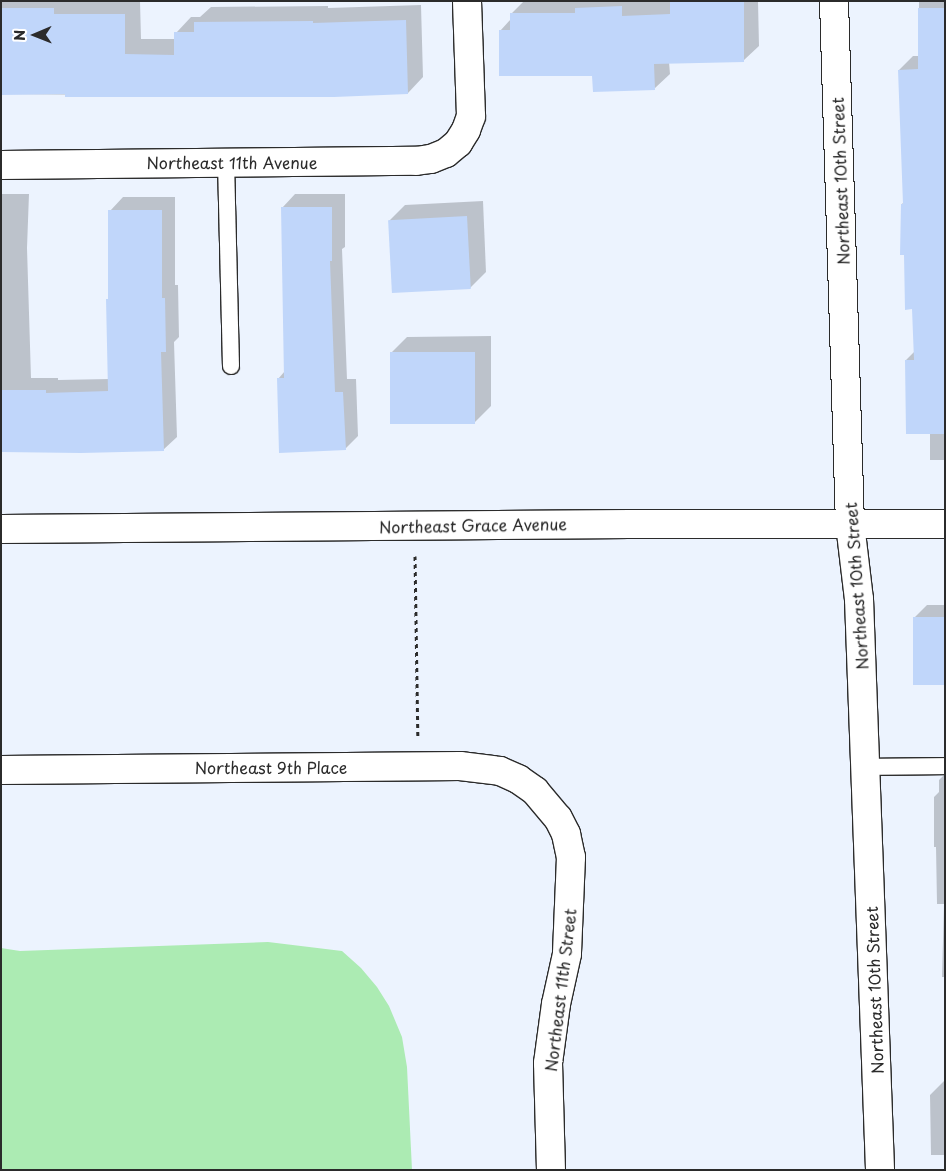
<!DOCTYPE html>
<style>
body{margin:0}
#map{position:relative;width:946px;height:1171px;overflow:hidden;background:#ecf3fe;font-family:"Playpen Sans",sans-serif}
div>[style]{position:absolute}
.green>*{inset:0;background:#acebb3}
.shadow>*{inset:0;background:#0003}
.building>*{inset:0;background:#c0d6fa;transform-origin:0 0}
.path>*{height:3px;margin-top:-1.5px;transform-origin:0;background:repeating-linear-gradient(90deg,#2b2b2b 0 4px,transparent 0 8px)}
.roads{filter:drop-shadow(1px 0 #2b2b2b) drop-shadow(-1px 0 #2b2b2b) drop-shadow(0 1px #2b2b2b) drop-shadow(0 -1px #2b2b2b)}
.lane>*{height:16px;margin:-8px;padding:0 8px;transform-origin:8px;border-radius:8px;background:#fff}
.street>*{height:28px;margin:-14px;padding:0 14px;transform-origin:14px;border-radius:14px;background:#fff}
.secondary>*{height:28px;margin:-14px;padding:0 14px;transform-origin:14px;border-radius:14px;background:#fff}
span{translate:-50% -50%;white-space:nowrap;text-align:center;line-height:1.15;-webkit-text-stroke:5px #fff;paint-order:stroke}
.street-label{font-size:16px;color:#2b2b2b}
.frame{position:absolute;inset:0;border:2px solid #2b2b2b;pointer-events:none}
.north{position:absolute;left:10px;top:10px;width:50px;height:50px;-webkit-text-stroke:4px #fff;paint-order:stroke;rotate:269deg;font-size:14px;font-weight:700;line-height:20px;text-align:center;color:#2b2b2b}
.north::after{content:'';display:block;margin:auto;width:18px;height:22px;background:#2b2b2b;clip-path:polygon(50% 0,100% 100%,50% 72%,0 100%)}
</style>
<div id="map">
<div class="green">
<div style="clip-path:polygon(268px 942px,342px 951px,361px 968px,377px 987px,389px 1006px,402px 1037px,407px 1067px,412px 1170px,1px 1170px,1px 948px,20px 951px)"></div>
</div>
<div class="shadow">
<div style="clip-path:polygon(1px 1px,140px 1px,141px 39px,176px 39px,176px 33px,191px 17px,200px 17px,211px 7px,328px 6px,328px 8px,421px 5px,423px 77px,408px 93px,228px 96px,1px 94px)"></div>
<div style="clip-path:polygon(524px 1px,758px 1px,759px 46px,744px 60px,669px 62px,670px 74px,655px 88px,593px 75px,500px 31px,511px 19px,511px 14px)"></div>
<div style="clip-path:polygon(919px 1px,945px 1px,945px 460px,930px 460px,930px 433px,906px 360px,915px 351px,914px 308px,902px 204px,904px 202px,899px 70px,913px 56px,919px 56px)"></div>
<div style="clip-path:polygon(1px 194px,29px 194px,27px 248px,31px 378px,58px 378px,58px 380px,109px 379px,110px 211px,123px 197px,175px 197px,175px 285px,178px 285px,179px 337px,174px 342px,177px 437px,163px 450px,1px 451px)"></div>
<div style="clip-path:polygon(295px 194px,345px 194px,345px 247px,342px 249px,347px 379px,356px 379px,358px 436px,345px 449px,278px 379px,285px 371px,282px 208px)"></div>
<div style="clip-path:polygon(483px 201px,486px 272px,470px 288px,389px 221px,405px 205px)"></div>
<div style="clip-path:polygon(491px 336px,491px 406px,475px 422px,391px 353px,407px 337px)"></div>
<div style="clip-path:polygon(927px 605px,945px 605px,945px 684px,914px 618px)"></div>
<div style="clip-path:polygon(945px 774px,945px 977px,942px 977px,944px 904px,937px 904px,936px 847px,934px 847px,934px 797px,939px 792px,939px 780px)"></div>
<div style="clip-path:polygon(945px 1074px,945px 1161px,945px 1155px,931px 1155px,930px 1095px,944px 1081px)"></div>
</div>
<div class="building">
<div style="clip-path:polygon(670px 1px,744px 1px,744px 62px,654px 64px,655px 90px,593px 92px,592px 76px,499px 76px,499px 30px,510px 30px,510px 13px,575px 13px,575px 8px,622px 6px,622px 16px,670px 14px)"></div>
<div style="clip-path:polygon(1px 8px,54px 8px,54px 14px,125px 14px,125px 54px,174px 55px,174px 32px,194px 32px,194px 22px,313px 21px,313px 23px,406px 20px,408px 94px,334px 97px,65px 97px,65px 94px,1px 95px)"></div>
<div style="clip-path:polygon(918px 8px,945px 8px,945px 434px,906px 434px,905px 360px,914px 360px,912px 309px,905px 310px,904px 255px,900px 255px,901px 204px,903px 204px,898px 70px,918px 69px)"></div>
<div style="clip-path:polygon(281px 207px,332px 207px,332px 261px,330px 261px,335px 392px,343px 392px,346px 450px,279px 453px,277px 378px,284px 378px)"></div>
<div style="clip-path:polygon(108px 210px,162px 210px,162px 298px,165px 298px,166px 352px,161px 352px,164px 451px,81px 453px,1px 452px,1px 390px,46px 390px,46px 393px,108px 391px,106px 299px,108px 299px)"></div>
<div style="left:467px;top:216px;width:73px;height:79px;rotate:87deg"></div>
<div style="left:390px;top:352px;width:85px;height:72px"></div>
<div style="left:945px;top:617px;width:68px;height:32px;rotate:90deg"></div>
</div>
<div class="path">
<div style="left:415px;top:556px;width:181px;rotate:89.1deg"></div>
</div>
<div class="roads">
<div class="lane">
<div style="left:226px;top:162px;width:204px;rotate:88.6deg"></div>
<div style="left:865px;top:767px;width:80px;rotate:-0.7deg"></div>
</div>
<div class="street">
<div style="left:1px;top:165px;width:415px;rotate:-0.6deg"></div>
<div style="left:416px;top:161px;width:15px;rotate:-8deg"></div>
<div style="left:431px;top:159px;width:16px;rotate:-22deg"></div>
<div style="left:446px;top:153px;width:16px;rotate:-40deg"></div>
<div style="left:458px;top:143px;width:15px;rotate:-58deg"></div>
<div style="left:466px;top:130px;width:15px;rotate:-70deg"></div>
<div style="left:471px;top:116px;width:115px;rotate:-92deg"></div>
<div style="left:850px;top:524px;width:76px;rotate:83.2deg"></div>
<div style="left:859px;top:599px;width:571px;rotate:87.89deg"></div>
<div style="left:1px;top:770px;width:459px;rotate:-0.5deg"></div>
<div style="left:460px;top:766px;width:40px;rotate:7.1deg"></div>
<div style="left:500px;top:771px;width:20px;rotate:24deg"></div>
<div style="left:518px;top:779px;width:21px;rotate:35deg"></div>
<div style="left:535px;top:791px;width:35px;rotate:50deg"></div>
<div style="left:558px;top:818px;width:18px;rotate:63deg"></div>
<div style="left:566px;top:834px;width:24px;rotate:78deg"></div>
<div style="left:571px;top:857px;width:97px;rotate:92.4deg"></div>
<div style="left:567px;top:954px;width:51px;rotate:102.4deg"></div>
<div style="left:556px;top:1004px;width:60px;rotate:97.7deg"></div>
<div style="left:548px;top:1063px;width:107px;rotate:88.4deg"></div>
</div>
<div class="secondary">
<div style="left:834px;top:1px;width:523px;rotate:88.25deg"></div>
<div style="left:1px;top:529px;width:629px;rotate:-0.46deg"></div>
<div style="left:630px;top:524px;width:315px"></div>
</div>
</div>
<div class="street-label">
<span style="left:232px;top:162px">Northeast 11th Avenue</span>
<span style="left:840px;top:181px;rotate:-92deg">Northeast 10th Street</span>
<span style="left:473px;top:525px;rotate:-1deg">Northeast Grace Avenue</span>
<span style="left:856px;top:586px;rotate:-94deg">Northeast 10th Street</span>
<span style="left:271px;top:767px">Northeast 9th Place</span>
<span style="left:560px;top:990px;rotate:-83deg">Northeast 11th Street</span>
<span style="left:874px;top:990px;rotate:-92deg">Northeast 10th Street</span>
</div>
<div class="frame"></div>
<div class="north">N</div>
</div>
